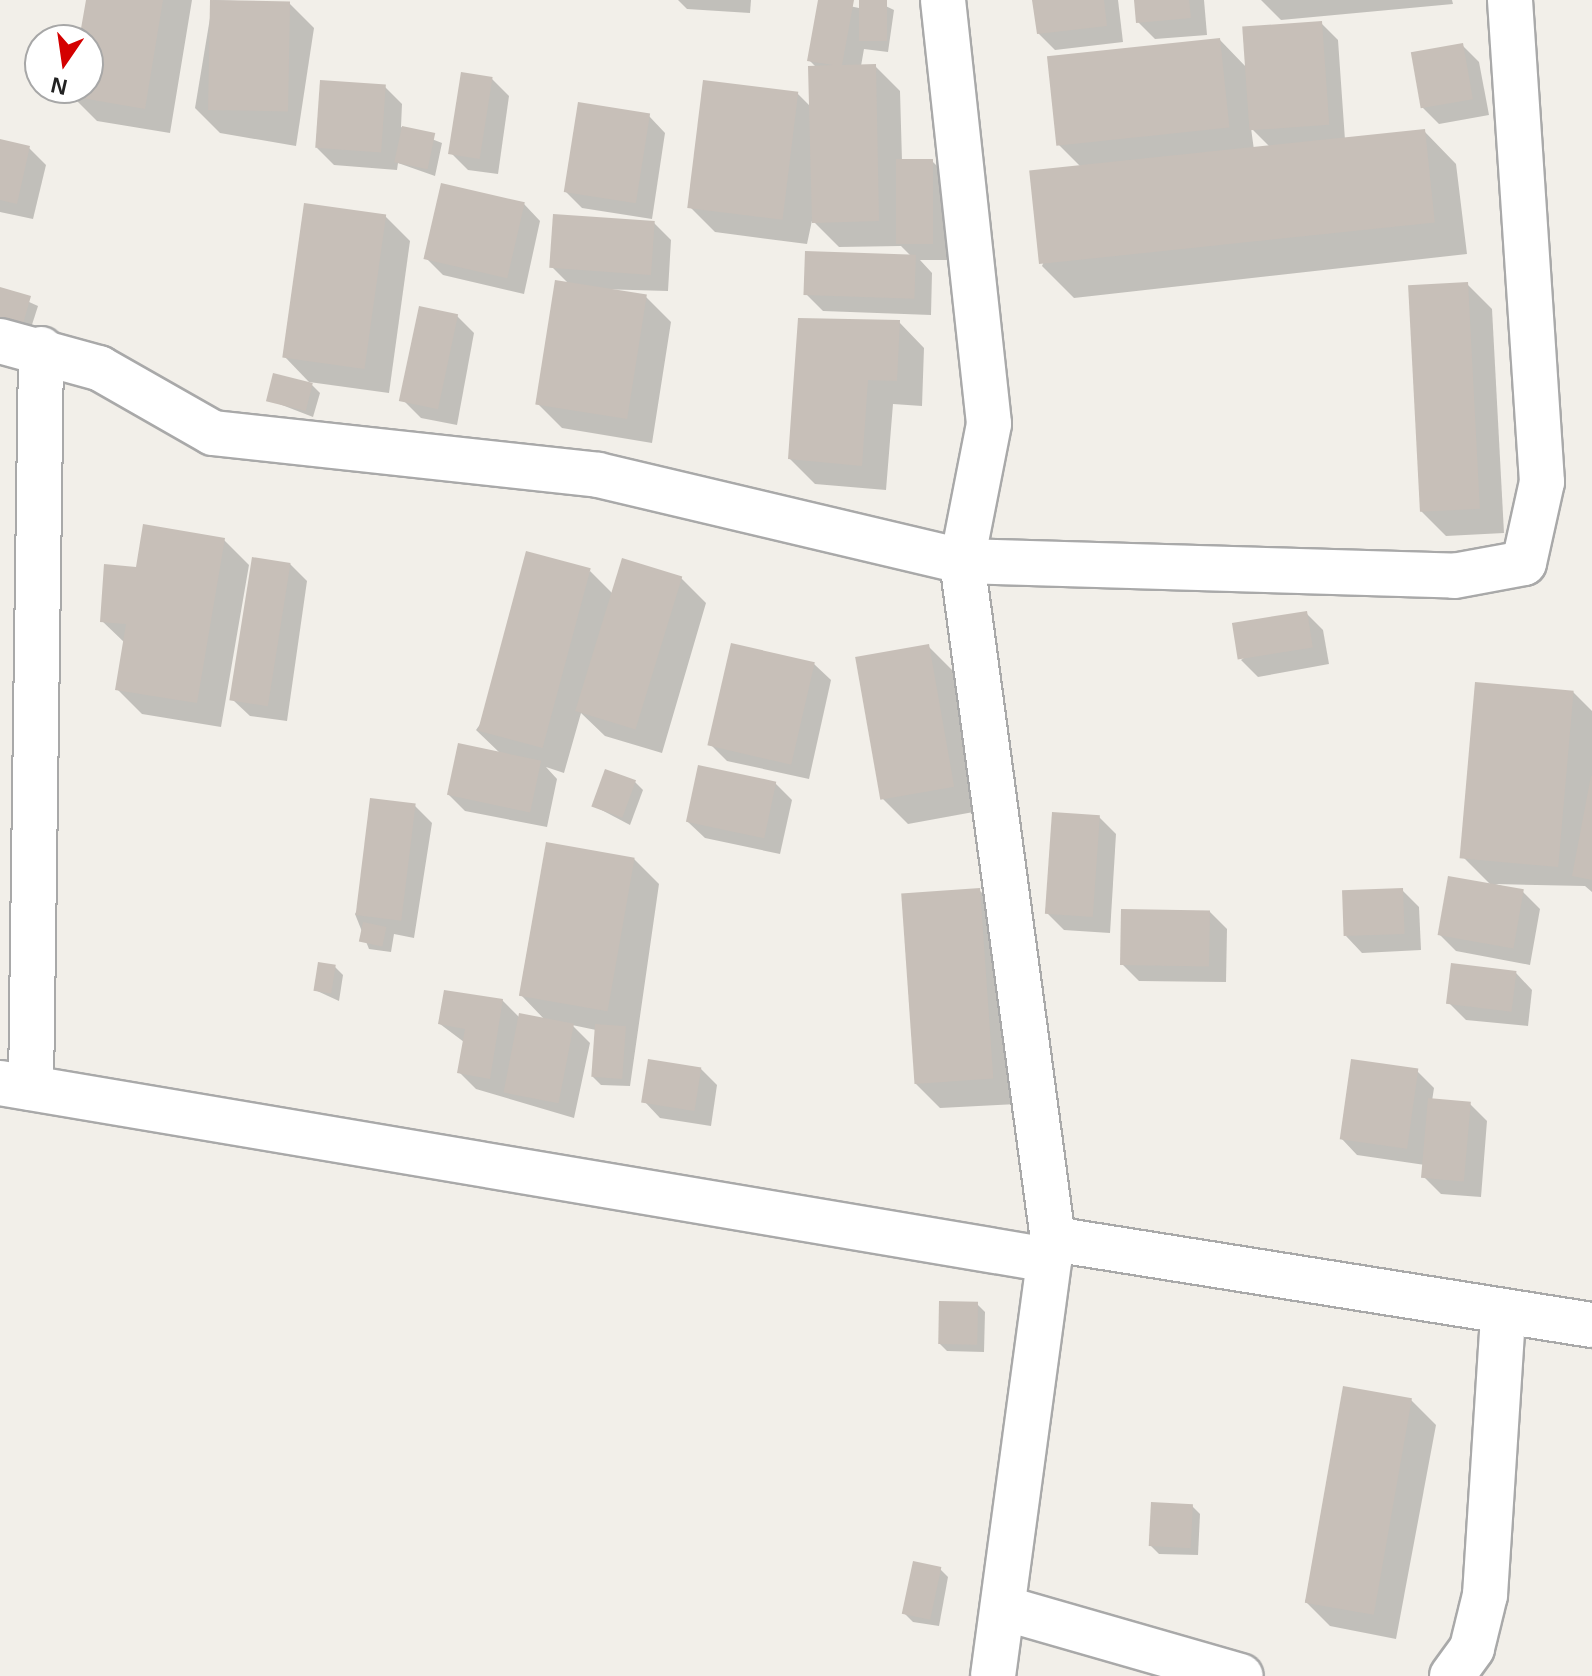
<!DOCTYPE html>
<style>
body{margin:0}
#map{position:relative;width:1592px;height:1676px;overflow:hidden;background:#f2efe9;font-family:Helvetica,sans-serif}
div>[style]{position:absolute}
.shadow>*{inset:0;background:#0003}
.building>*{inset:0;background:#c7bfb8;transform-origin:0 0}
.roads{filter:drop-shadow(2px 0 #a9a9a9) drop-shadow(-2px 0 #a9a9a9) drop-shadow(0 2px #a9a9a9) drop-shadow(0 -2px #a9a9a9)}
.minor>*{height:44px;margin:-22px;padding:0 22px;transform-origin:22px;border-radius:22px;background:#fff}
span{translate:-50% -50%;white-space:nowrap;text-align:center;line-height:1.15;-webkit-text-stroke:8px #fff;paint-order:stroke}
.north{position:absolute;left:24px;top:24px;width:80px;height:80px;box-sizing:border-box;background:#fff;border:2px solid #a7a7a7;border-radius:50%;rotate:193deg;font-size:22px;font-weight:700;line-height:32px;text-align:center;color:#222}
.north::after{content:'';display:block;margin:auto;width:28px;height:36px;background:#d40000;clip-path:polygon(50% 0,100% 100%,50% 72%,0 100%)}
</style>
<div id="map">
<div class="shadow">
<div style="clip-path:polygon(88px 0,192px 0,170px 133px,97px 121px,72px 96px,73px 88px,88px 88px,88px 40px,81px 40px)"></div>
<div style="clip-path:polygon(213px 0,289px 3px,314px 28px,296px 146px,220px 133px,195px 108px)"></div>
<div style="clip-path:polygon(678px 0,751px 0,750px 13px,687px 9px)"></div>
<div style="clip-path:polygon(820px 0,859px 8px,861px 0,873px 0,894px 10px,888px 52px,864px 49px,861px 66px,875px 66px,900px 91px,902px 161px,932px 161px,949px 178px,949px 260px,920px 260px,932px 273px,931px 315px,823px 311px,806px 294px,911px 256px,901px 246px,839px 247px,814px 222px,814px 211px,807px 244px,715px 232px,690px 207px,797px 93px,811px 107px,817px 68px,809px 60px)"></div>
<div style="clip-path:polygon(1034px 0,1118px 0,1123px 42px,1055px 50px,1038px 33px)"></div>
<div style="clip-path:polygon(1136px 0,1204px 0,1207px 35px,1155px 39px,1138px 22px)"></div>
<div style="clip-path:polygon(1261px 0,1452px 0,1453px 4px,1281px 20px)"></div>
<div style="clip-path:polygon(evenodd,1321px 23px,1338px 40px,1345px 140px,1424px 131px,1456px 164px,1467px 254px,1074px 298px,1042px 266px,1083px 169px,1058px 144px,1220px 40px,1247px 68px,1321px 23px,1251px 128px,1271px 148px,1254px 150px,1251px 128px)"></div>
<div style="clip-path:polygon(1462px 45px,1479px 62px,1489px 115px,1439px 124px,1422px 107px)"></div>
<div style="clip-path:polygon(492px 79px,509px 96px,498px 174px,468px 170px,451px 153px)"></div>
<div style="clip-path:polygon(385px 87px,402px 104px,401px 127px,442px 143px,435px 176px,398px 163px,397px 170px,334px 165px,317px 148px)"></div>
<div style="clip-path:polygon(649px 116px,665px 133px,652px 219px,582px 208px,565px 191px)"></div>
<div style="clip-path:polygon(0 141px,29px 148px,46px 165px,33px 219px,0 212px)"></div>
<div style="clip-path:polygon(524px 204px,540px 221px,524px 294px,443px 275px,426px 258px)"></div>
<div style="clip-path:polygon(385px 216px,410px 241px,389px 393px,309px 382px,284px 356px)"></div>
<div style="clip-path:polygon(654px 223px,671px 240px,668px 291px,598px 289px,646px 297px,671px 322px,652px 443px,562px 428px,537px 403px,569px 284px,552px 267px)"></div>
<div style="clip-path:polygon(1467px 284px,1492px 309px,1504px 533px,1446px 536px,1421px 511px)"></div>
<div style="clip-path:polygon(0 289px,38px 306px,30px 331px,0 323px)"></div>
<div style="clip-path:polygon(457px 316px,474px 333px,457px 425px,421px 418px,404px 401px)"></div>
<div style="clip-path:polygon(899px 322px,924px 348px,922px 406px,893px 404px,886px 490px,815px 484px,790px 459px)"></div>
<div style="clip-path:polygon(312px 385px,320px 393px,313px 417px,269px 400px)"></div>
<div style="clip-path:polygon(224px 540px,249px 565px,221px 727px,142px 714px,117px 689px,125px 643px,102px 621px,137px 569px)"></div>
<div style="clip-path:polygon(290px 564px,307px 581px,287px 721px,250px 716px,233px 700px)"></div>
<div style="clip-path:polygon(590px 571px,614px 595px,681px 578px,706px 603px,662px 753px,605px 736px,581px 713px,564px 773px,546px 767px,557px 779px,547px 827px,465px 811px,448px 794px,501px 754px,476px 730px)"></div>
<div style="clip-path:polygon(1306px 613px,1323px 630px,1329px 664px,1258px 677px,1241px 660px)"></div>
<div style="clip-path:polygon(929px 647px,954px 672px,979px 811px,908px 824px,883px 799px)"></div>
<div style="clip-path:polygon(814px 664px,831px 680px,809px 779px,727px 761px,710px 744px)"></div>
<div style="clip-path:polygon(1573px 692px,1592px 711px,1592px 892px,1585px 886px,1495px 884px,1523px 892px,1540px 909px,1530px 965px,1456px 951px,1439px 934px,1492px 886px,1464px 858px)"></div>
<div style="clip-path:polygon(635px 782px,643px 790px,630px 825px,594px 806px)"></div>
<div style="clip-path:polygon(775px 783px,792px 800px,780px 854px,705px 838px,688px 822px)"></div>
<div style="clip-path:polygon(415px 806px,432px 823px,414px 938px,394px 934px,391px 952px,369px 949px,355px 914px)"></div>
<div style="clip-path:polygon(1099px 817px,1116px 834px,1110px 933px,1064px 930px,1047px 913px)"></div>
<div style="clip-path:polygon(634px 859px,659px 884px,630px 1086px,601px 1085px,593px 1077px,596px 1030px,572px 1025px,590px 1043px,574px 1118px,476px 1089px,459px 1072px,464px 1042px,440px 1024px,502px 1000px,520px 1018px,546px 1021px,521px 995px)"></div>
<div style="clip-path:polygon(979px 890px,1005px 915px,1017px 1104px,940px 1108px,915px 1083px)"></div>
<div style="clip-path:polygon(1402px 890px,1419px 907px,1421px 950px,1362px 953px,1346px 936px)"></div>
<div style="clip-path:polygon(1210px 912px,1227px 929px,1226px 982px,1139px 981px,1122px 964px)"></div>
<div style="clip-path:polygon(335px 967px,343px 975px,339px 1001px,315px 990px)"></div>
<div style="clip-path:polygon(1516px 973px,1532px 990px,1528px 1026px,1466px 1020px,1449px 1003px)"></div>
<div style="clip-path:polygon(700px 1068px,717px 1085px,711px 1126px,660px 1118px,644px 1101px)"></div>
<div style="clip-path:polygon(1417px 1071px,1434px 1088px,1432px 1101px,1470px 1104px,1487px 1121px,1481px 1197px,1441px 1194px,1424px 1177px,1425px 1165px,1357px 1155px,1341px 1138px)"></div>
<div style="clip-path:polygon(977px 1304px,985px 1312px,984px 1352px,947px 1351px,939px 1343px)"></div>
<div style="clip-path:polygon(1411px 1400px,1436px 1425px,1396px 1639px,1330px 1626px,1305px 1601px)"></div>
<div style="clip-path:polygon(1192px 1506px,1200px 1514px,1198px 1555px,1159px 1554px,1151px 1546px)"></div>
<div style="clip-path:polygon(940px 1569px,948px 1577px,939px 1626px,913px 1622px,905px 1614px)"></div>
</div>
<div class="building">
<div style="clip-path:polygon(86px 0,163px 0,145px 109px,70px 96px,71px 88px,88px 88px,88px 40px,79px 40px)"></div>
<div style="left:210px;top:0;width:80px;height:110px;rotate:1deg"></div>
<div style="clip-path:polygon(818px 0,854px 0,842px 65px,876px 64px,879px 221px,812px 223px,808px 66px,833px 65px,807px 61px)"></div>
<div style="left:859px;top:0;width:28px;height:41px"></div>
<div style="clip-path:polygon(1032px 0,1104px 0,1107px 26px,1037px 34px)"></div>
<div style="clip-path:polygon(1134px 0,1189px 0,1191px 18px,1136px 23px)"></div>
<div style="left:1322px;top:21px;width:104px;height:80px;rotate:86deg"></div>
<div style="left:1220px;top:38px;width:90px;height:174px;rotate:84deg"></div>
<div style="left:1463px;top:43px;width:57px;height:53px;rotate:80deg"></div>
<div style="left:461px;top:72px;width:32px;height:83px;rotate:9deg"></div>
<div style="left:320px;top:80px;width:66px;height:68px;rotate:4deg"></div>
<div style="left:703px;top:80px;width:96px;height:129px;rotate:7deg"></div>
<div style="left:578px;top:102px;width:73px;height:91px;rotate:9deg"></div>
<div style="left:402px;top:126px;width:34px;height:37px;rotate:12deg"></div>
<div style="left:1425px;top:129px;width:94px;height:398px;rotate:84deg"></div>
<div style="clip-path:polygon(0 139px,30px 146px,17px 204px,0 200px)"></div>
<div style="left:896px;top:159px;width:37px;height:85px"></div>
<div style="left:441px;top:183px;width:86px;height:78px;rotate:13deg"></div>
<div style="left:304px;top:203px;width:83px;height:156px;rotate:8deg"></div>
<div style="left:553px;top:214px;width:102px;height:54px;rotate:4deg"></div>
<div style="left:805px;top:251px;width:111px;height:44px;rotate:2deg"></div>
<div style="left:555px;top:280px;width:93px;height:126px;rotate:9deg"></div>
<div style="left:1468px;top:282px;width:227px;height:60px;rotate:87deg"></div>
<div style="clip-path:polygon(0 287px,31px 296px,21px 331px,0 325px)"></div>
<div style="left:419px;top:306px;width:40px;height:97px;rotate:12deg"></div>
<div style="clip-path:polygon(798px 318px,900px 320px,897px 381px,868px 380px,862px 466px,788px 459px)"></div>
<div style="left:273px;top:373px;width:41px;height:29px;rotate:14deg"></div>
<div style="clip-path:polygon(143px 524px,225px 538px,197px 703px,115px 690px,126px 624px,100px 622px,104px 564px,136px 567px)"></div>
<div style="left:526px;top:551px;width:67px;height:186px;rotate:15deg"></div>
<div style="left:252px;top:557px;width:39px;height:145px;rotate:9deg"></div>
<div style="left:622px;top:558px;width:63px;height:160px;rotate:17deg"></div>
<div style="left:1307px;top:611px;width:37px;height:76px;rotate:81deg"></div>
<div style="left:731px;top:643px;width:86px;height:105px;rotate:13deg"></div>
<div style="left:929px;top:644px;width:145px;height:75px;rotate:80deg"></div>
<div style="left:1475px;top:682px;width:99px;height:177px;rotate:5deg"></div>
<div style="left:458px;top:743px;width:85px;height:53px;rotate:12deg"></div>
<div style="left:698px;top:765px;width:80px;height:58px;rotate:12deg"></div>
<div style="left:605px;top:769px;width:33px;height:40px;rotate:20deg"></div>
<div style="clip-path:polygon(1591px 776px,1592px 776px,1592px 880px,1572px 876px)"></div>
<div style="left:370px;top:798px;width:46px;height:118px;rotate:7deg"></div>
<div style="left:1052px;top:812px;width:48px;height:102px;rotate:4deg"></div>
<div style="left:546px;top:842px;width:90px;height:156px;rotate:10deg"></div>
<div style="left:1448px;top:876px;width:77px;height:60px;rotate:10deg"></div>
<div style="left:980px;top:888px;width:191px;height:79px;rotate:86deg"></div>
<div style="left:1403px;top:888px;width:46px;height:61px;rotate:88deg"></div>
<div style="left:1121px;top:909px;width:89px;height:56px;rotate:1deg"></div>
<div style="left:363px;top:922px;width:24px;height:20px;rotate:12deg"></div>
<div style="left:318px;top:962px;width:18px;height:29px;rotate:9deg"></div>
<div style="left:1451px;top:963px;width:66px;height:41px;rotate:7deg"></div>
<div style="clip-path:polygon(444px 990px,503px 999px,490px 1079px,457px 1073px,465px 1029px,438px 1024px)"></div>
<div style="left:519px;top:1013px;width:56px;height:81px;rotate:11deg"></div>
<div style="left:595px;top:1024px;width:31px;height:53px;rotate:4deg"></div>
<div style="left:648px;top:1059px;width:54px;height:44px;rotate:9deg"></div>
<div style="left:1351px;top:1059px;width:68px;height:81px;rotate:8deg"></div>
<div style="left:1428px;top:1098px;width:43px;height:80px;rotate:5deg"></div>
<div style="left:939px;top:1301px;width:39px;height:43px;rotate:1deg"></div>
<div style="left:1343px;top:1386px;width:70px;height:220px;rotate:10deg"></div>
<div style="left:1151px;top:1502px;width:42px;height:44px;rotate:3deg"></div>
<div style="left:913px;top:1561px;width:29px;height:54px;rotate:12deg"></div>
</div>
<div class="roads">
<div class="minor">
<div style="left:943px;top:0;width:426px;rotate:83.8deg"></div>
<div style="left:989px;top:424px;width:140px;rotate:101.1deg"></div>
<div style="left:962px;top:561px;width:684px;rotate:82.36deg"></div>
<div style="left:0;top:341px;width:103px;rotate:15.3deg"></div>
<div style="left:99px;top:368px;width:131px;rotate:29.7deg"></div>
<div style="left:213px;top:433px;width:387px;rotate:6.2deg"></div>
<div style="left:598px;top:475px;width:374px;rotate:13.3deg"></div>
<div style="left:962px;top:561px;width:492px;rotate:1.7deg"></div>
<div style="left:1454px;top:576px;width:71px;rotate:-10.5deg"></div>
<div style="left:1524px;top:563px;width:83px;rotate:-77.5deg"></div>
<div style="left:1542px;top:482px;width:483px;rotate:-93.8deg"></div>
<div style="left:0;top:1083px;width:1064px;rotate:9.58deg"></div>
<div style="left:1049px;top:1260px;width:21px;rotate:-79deg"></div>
<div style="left:1053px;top:1239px;width:546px;rotate:9.07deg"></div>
<div style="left:31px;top:1088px;width:739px;rotate:-89.22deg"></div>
<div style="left:1007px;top:1609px;width:243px;rotate:16deg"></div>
<div style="left:993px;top:1676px;width:420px;rotate:-82.3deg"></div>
<div style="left:1452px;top:1676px;width:34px;rotate:-54deg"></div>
<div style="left:1472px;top:1648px;width:55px;rotate:-76.2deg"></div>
<div style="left:1485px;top:1595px;width:282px;rotate:-86.3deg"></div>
</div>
</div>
<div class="north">N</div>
</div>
